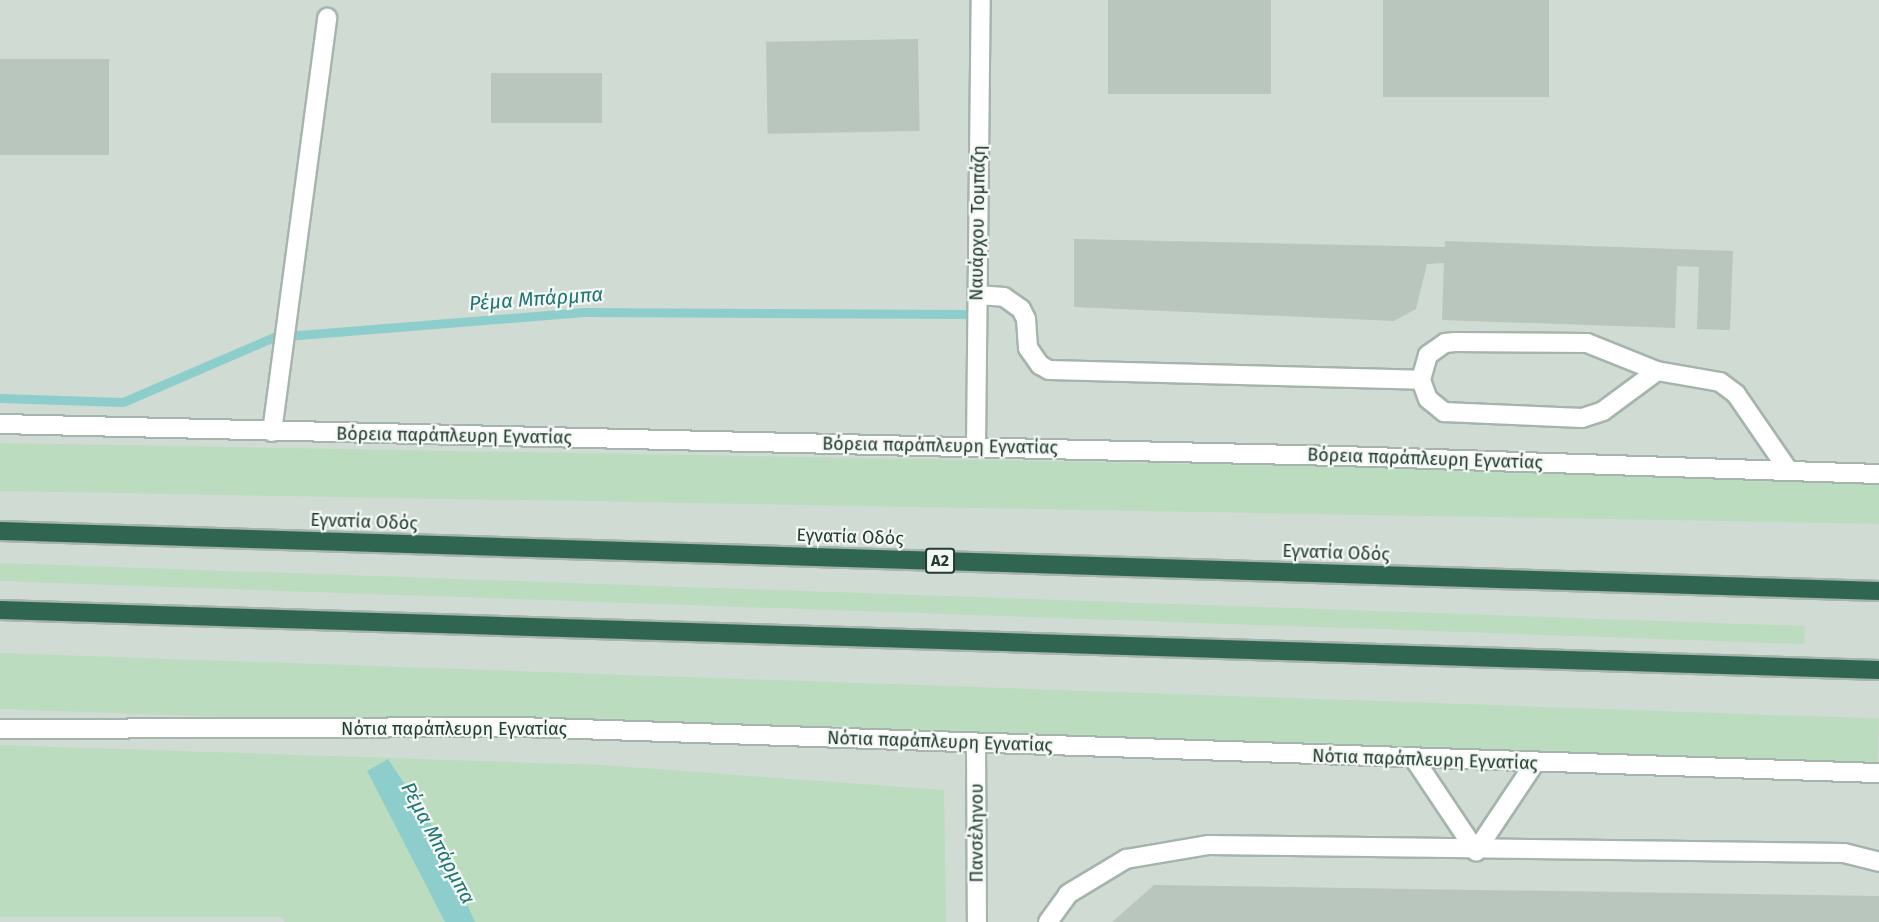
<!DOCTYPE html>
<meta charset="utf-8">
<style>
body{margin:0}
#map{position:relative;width:1879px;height:922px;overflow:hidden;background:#e2ece6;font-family:"Fira Sans",sans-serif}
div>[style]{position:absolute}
.built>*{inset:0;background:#d0dbd4;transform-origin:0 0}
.green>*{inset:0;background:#bcdcbf;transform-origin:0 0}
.water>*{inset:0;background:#8dcecc}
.stream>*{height:9px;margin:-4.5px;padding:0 4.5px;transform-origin:4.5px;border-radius:4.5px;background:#8dcecc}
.building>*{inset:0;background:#b8c6be;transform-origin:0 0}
.roads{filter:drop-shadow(2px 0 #a5b4ac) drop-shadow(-2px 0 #a5b4ac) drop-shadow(0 2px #a5b4ac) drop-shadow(0 -2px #a5b4ac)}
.service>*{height:18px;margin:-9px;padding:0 9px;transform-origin:9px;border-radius:9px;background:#fff}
.minor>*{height:18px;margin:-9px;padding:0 9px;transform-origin:9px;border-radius:9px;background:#fff}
.tertiary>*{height:18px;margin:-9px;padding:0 9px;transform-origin:9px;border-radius:9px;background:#fff}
.motorway>*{height:18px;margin:-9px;padding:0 9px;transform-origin:9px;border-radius:9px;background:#306651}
span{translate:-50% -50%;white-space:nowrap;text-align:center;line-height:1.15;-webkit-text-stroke:4.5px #f3f8f4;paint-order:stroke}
.shield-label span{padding:2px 4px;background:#f3f8f4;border:2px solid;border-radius:4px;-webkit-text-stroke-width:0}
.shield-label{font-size:16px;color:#233c30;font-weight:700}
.street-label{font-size:18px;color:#233c30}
.water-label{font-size:20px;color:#207573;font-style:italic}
</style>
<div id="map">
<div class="built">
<div style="left:0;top:0;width:1879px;height:922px"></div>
</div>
<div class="green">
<div style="left:0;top:443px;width:1880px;height:48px;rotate:1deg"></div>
<div style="left:0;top:563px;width:1806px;height:18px;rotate:2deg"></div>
<div style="left:0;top:653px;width:1880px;height:56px;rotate:2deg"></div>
<div style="clip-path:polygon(0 745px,601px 765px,944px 790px,946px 922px,284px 922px,283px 917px,0 917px)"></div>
</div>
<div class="water">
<div style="clip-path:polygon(388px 759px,430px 822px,475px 922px,445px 922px,367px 771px)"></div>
</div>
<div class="stream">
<div style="left:0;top:398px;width:123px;rotate:1.9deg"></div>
<div style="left:123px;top:402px;width:164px;rotate:-23.3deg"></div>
<div style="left:274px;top:337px;width:311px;rotate:-4.6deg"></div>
<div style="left:584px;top:312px;width:382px;rotate:0.3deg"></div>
</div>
<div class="building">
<div style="left:1108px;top:0;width:163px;height:94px"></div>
<div style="left:1383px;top:0;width:166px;height:97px"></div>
<div style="left:918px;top:39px;width:92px;height:152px;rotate:89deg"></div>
<div style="left:0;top:59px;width:109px;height:96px"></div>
<div style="left:491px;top:73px;width:111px;height:50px"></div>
<div style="clip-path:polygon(1074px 239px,1445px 247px,1445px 241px,1733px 251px,1730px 330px,1697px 329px,1699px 267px,1677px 266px,1675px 328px,1442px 320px,1444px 263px,1427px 264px,1416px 309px,1394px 321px,1074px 307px)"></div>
<div style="clip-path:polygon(1154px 885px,1879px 896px,1879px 922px,1112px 922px)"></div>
</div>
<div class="roads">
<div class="service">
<div style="left:977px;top:295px;width:27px;rotate:4deg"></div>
<div style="left:1004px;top:297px;width:21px;rotate:35deg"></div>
<div style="left:1021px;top:309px;width:11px;rotate:63deg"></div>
<div style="left:1026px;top:319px;width:29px;rotate:86deg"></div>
<div style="left:1028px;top:348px;width:21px;rotate:55deg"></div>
<div style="left:1040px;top:365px;width:10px;rotate:29deg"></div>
<div style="left:1049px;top:370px;width:372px;rotate:1.5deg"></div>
<div style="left:1657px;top:371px;width:75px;rotate:-158.2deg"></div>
<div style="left:1587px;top:343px;width:132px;rotate:-179.6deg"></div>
<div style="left:1455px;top:342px;width:10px;rotate:174deg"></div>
<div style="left:1445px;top:343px;width:21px;rotate:145deg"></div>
<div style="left:1428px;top:355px;width:26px;rotate:106deg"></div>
<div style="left:1421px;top:380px;width:20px;rotate:70deg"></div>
<div style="left:1428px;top:399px;width:21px;rotate:39deg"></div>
<div style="left:1444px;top:412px;width:138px;rotate:2.5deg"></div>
<div style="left:1582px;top:418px;width:22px;rotate:-18deg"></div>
<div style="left:1603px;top:411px;width:67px;rotate:-36.5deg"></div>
<div style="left:1657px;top:371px;width:64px;rotate:9.9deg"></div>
<div style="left:1720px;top:382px;width:20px;rotate:37deg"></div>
<div style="left:1736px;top:394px;width:93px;rotate:55.5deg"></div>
<div style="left:1415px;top:760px;width:110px;rotate:56.2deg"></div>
<div style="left:1476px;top:851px;width:105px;rotate:-56.3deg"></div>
<div style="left:1048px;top:922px;width:34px;rotate:-54deg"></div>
<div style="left:1068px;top:894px;width:68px;rotate:-31.1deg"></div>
<div style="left:1126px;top:859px;width:84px;rotate:-9.6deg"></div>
<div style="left:1209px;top:845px;width:635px;rotate:0.72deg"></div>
<div style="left:1844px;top:853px;width:36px;rotate:14deg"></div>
</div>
<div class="minor">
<div style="left:272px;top:432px;width:418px;rotate:-82.4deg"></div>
<div style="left:976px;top:447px;width:447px;rotate:-89.4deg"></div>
<div style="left:976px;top:743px;width:179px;rotate:89.7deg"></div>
</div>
<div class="tertiary">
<div style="left:0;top:424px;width:1342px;rotate:1.37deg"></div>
<div style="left:1342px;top:456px;width:537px;rotate:1.92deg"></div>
<div style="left:0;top:729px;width:519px;rotate:-0.22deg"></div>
<div style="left:519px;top:727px;width:1361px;rotate:1.94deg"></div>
</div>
<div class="motorway">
<div style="left:0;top:531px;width:1880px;rotate:1.83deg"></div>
<div style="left:0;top:610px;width:1880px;rotate:1.83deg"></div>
</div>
</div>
<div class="shield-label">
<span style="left:940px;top:561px">Α2</span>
</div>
<div class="street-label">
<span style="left:978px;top:223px;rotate:-89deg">Ναυάρχου Τομπάζη</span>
<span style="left:454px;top:436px;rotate:1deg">Βόρεια παράπλευρη Εγνατίας</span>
<span style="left:940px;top:446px;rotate:1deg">Βόρεια παράπλευρη Εγνατίας</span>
<span style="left:1425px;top:459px;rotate:2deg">Βόρεια παράπλευρη Εγνατίας</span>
<span style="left:364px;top:522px;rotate:2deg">Εγνατία Οδός</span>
<span style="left:850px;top:537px;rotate:2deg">Εγνατία Οδός</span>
<span style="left:1336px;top:553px;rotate:2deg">Εγνατία Οδός</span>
<span style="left:454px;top:729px">Νότια παράπλευρη Εγνατίας</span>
<span style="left:940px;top:742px;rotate:2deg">Νότια παράπλευρη Εγνατίας</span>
<span style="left:1425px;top:760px;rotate:2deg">Νότια παράπλευρη Εγνατίας</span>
<span style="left:977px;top:833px;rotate:-90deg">Πανσέληνου</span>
</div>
<div class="water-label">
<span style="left:536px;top:299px;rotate:-4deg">Ρέμα Μπάρμπα</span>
<span style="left:438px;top:843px;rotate:62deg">Ρέμα Μπάρμπα</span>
</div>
</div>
